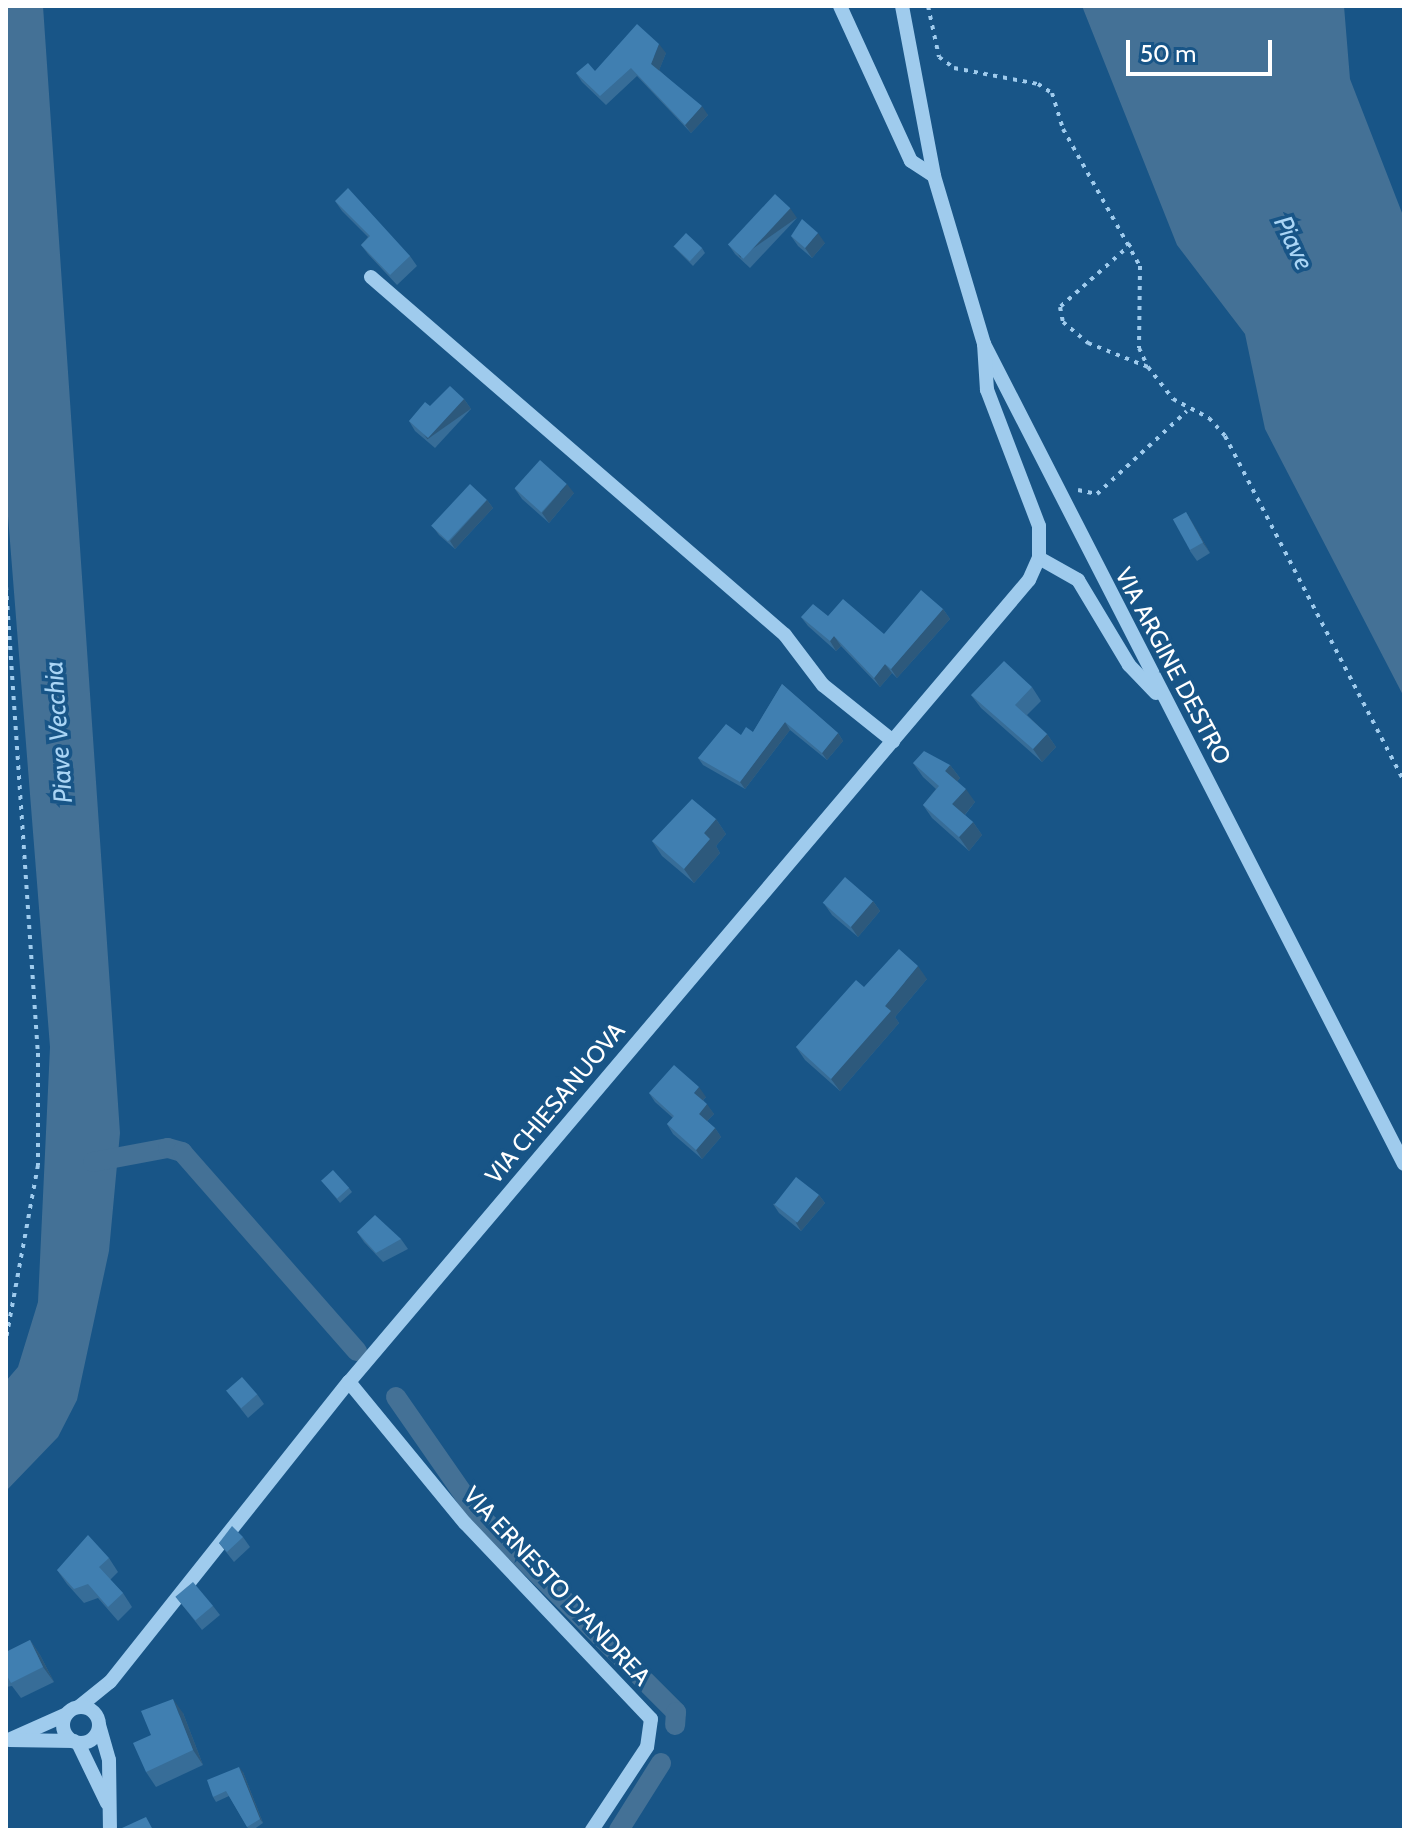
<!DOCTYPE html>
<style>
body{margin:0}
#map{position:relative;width:1410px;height:1836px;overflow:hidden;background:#185587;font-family:Cabin,sans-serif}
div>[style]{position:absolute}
.water>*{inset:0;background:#447196}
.canal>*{height:20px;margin:-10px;padding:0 10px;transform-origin:10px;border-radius:10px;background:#447196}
.path>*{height:4px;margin-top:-2px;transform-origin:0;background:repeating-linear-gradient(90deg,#9fcbed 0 4px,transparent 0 10px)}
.minor>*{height:14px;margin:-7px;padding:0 7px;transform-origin:7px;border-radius:7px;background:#9fcbed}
.minor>.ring{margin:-7px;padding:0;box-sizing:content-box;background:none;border:14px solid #9fcbed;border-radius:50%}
.wall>*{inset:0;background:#376d98}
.shaded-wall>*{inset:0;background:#2d597c;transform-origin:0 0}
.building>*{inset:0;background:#407fb1;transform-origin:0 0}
span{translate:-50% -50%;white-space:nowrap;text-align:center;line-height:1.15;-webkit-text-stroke:7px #185587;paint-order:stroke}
.street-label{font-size:24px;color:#fff}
.water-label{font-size:26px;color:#aad5f5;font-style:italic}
.frame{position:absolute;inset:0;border:8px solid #fff;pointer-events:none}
.scale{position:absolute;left:1126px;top:40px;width:146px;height:36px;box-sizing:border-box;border:4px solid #fff;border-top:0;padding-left:10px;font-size:24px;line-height:28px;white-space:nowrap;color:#fff;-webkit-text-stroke:6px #185587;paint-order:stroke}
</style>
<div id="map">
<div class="water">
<div style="clip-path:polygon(6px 6px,43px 6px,120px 1133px,109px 1251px,77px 1400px,58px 1437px,6px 1491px,6px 1381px,18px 1367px,38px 1302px,50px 1047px,6px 491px)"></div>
<div style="clip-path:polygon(1082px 6px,1344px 6px,1350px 79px,1404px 218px,1404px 697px,1265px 429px,1245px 334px,1177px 245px)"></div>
</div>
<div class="canal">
<div style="left:93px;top:1162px;width:76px;rotate:-10.6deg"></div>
<div style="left:168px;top:1148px;width:15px;rotate:16deg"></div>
<div style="left:182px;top:1152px;width:265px;rotate:48.7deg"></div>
<div style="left:396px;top:1397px;width:140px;rotate:55.2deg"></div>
<div style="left:476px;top:1512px;width:283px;rotate:45deg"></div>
<div style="left:676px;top:1712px;width:13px;rotate:94deg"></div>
<div style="left:619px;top:1830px;width:79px;rotate:-57.9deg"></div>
</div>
<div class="path">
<div style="left:928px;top:6px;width:52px;rotate:77.8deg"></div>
<div style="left:939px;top:57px;width:19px;rotate:36deg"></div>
<div style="left:954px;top:68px;width:86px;rotate:10.8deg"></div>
<div style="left:1038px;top:84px;width:17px;rotate:33deg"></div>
<div style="left:1052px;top:93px;width:38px;rotate:73deg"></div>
<div style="left:1063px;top:129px;width:157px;rotate:60.7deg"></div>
<div style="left:1140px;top:266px;width:82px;rotate:90.7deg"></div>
<div style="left:1139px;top:348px;width:21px;rotate:65deg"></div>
<div style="left:1148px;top:367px;width:41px;rotate:52deg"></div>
<div style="left:1173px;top:399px;width:41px;rotate:27.8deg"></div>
<div style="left:1209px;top:418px;width:24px;rotate:48deg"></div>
<div style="left:1225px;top:436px;width:389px;rotate:62.6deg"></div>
<div style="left:1131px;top:244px;width:95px;rotate:138.4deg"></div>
<div style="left:1060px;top:307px;width:15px;rotate:79deg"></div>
<div style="left:1063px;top:322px;width:33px;rotate:40deg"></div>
<div style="left:1088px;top:343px;width:65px;rotate:21.8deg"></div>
<div style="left:1078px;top:490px;width:19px;rotate:12deg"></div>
<div style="left:1097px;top:494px;width:122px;rotate:-42.7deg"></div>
<div style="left:6px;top:586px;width:468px;rotate:86.1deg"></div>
<div style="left:38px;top:1053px;width:112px;rotate:90deg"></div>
<div style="left:38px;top:1165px;width:177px;rotate:100.4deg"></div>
</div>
<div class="minor">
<div style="left:840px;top:6px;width:170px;rotate:65.4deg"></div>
<div style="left:911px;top:161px;width:27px;rotate:33deg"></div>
<div style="left:902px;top:6px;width:173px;rotate:79.3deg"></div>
<div style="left:934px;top:176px;width:175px;rotate:73.4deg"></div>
<div style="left:984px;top:344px;width:921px;rotate:62.88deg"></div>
<div style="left:371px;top:277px;width:547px;rotate:40.85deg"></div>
<div style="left:785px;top:635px;width:63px;rotate:52.8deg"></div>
<div style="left:823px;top:685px;width:90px;rotate:38.7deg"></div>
<div style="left:1039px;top:558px;width:45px;rotate:29.4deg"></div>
<div style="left:1078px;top:580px;width:99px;rotate:59deg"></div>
<div style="left:1129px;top:665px;width:39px;rotate:46deg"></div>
<div style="left:349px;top:1382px;width:183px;rotate:50.6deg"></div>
<div style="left:465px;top:1523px;width:270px;rotate:46.5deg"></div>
<div style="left:651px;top:1719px;width:28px;rotate:98deg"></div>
<div style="left:647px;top:1747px;width:100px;rotate:123.5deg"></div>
<div style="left:80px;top:1706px;width:38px;rotate:-39deg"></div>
<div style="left:110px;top:1682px;width:384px;rotate:-51.5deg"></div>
<div style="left:349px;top:1382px;width:1051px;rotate:-49.71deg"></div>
<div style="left:1029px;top:580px;width:24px;rotate:-66deg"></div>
<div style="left:1039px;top:558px;width:32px;rotate:-90deg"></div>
<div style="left:1039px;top:526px;width:146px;rotate:-110.9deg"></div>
<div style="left:987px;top:390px;width:46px;rotate:-93.7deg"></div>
<div class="ring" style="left:63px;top:1707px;width:22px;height:22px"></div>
<div style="left:99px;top:1725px;width:36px;rotate:74deg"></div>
<div style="left:109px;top:1760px;width:70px;rotate:89.2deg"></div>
<div style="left:11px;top:1739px;width:59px;rotate:-24deg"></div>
<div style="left:9px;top:1740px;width:65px;rotate:0.9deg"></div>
<div style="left:78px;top:1743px;width:67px;rotate:64.2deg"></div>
</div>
<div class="wall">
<div style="clip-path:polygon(666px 53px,659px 70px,708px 115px,691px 133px,637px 76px,606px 105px,582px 82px,576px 73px,595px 71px)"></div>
<div style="clip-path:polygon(335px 201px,410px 256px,417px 266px,397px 285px,368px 254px,361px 245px,368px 237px,342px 211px)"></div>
<div style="clip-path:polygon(797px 218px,750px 268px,735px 254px,728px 244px)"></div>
<div style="clip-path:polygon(791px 236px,825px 243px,812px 258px,798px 246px)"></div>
<div style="clip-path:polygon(673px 246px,702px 248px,705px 253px,693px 266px)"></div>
<div style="clip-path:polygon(464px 399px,471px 409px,435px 448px,415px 431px,409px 421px,430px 406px)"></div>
<div style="clip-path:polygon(515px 489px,574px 493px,549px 523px,522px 499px)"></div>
<div style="clip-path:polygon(487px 500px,493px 508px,455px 549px,439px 535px,433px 527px)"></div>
<div style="clip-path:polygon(1186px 512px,1210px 553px,1197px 561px,1190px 551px)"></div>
<div style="clip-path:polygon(943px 609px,950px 619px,897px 678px,892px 673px,880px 687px,841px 646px,836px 651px,808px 626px,801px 617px,828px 616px,884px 634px)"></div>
<div style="clip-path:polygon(782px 684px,838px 733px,843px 741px,827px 760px,790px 730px,745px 789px,703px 765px,698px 758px,741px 735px,753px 732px)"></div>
<div style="clip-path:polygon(1032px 687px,1041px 701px,1027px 715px,1047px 734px,1056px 747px,1042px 762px,981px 708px,971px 695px)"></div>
<div style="clip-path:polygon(913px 763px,950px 765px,960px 778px,957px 781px,975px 802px,965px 815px,973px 822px,982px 835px,969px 851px,932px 818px,923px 805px,936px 789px,923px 777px)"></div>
<div style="clip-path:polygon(716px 819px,726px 834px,716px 846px,720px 853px,694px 883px,662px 856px,652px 841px)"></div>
<div style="clip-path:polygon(873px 901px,880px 911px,858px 937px,832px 915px,825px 905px)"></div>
<div style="clip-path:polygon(927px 979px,895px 1017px,899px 1023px,840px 1091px,805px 1060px,796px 1047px,864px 987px)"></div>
<div style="clip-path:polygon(649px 1093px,706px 1097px,703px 1100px,714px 1114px,707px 1121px,715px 1128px,721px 1137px,702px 1159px,673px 1134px,667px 1124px,673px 1118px,655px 1102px)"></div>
<div style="clip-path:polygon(321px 1180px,349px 1188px,352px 1192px,340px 1203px)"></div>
<div style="clip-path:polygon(819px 1195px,825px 1203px,801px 1231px,779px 1213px,773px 1204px)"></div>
<div style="clip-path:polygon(357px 1232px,401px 1239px,408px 1249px,383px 1262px,364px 1242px)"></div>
<div style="clip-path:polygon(226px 1390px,257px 1394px,264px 1404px,248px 1418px)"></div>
<div style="clip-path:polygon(243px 1537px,250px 1547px,234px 1562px,219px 1543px)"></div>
<div style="clip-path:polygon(109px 1558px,118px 1572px,110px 1580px,123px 1593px,132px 1607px,118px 1621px,98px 1598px,84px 1603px,67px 1584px,57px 1570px)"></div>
<div style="clip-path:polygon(176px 1597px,213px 1606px,220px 1615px,202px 1630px)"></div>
<div style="clip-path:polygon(30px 1640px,40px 1655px,54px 1682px,21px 1698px,12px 1686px,6px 1687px,6px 1648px,8px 1651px)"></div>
<div style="clip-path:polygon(183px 1713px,203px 1765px,156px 1787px,146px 1772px,151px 1735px)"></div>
<div style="clip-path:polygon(243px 1772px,263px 1823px,253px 1830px,249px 1830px,229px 1796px,216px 1802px,213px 1797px)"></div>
</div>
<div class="shaded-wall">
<div style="clip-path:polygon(659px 44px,666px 53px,658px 73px,651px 64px)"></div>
<div style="clip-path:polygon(702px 106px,708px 115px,691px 133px,685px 125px)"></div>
<div style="left:790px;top:208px;width:12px;height:69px;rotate:55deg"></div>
<div style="clip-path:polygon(818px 233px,825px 243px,812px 258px,805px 248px)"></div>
<div style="left:464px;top:399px;width:12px;height:53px;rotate:55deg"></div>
<div style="clip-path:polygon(567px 484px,574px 493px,549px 523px,542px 513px)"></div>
<div style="clip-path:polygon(487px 500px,493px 508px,455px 549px,450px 541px)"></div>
<div style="clip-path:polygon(1186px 512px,1192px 522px,1210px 553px,1203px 543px)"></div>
<div style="clip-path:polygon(943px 609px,950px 619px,897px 678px,891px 669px)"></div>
<div style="clip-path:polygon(834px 636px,841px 646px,836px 651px,830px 641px)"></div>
<div style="clip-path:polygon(885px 664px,892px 673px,880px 687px,874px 678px)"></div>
<div style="clip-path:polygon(785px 722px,790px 730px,745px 789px,740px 782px)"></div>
<div style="clip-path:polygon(838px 733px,843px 741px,827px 760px,822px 753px)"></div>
<div style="clip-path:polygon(1047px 734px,1056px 747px,1042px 762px,1033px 749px)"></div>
<div style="clip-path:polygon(950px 765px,960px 778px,955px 784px,945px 771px)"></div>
<div style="clip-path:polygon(966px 789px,975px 802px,962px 818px,952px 804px)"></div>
<div style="clip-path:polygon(716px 819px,726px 834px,716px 846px,720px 853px,694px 883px,684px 869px,704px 833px)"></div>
<div style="clip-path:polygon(973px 822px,982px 835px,969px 851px,959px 837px)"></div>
<div style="clip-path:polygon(873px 901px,880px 911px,858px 937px,851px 927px)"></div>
<div style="clip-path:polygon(918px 966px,927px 979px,895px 1017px,899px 1023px,840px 1091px,831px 1079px,885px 1006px)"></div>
<div style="clip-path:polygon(699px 1087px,706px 1097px,701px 1102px,694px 1093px)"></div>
<div style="clip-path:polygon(707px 1104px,714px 1114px,705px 1123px,699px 1114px)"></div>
<div style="clip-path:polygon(715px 1128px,721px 1137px,702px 1159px,696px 1150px)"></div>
<div style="clip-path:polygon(819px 1195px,825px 1203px,801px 1231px,796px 1223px)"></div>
<div style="clip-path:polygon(30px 1640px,40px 1655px,54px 1682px,43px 1667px)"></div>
<div style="clip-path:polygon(173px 1699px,183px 1713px,203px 1765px,193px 1750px)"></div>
<div style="clip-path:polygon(239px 1767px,243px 1772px,263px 1823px,260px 1819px)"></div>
</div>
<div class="building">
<div style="clip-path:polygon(637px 24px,659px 44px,651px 64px,702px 106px,685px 125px,631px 68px,600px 96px,576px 73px,588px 63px,595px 71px)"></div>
<div style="clip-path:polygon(348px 188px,410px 256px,390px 275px,361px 245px,370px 236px,335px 201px)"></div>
<div style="left:775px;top:194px;width:21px;height:69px;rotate:43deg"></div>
<div style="clip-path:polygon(802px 219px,818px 233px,805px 248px,791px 236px)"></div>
<div style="left:686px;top:233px;width:22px;height:18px;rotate:43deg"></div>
<div style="clip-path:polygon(450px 386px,464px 399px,428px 438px,409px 421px,425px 402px,430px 406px)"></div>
<div style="left:540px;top:460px;width:36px;height:38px;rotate:42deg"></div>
<div style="left:470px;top:484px;width:23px;height:57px;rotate:43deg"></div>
<div style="left:1186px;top:512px;width:35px;height:15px;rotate:61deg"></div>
<div style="clip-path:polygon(921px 590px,943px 609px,891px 669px,885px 664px,874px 678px,834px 636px,830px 641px,801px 617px,813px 604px,828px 616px,843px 599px,884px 634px)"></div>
<div style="clip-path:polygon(1004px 661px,1032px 687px,1015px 705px,1047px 734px,1033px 749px,971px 695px)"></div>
<div style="clip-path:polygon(782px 684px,838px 733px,822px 753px,785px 722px,740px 782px,698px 758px,726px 724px,741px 735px,746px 727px,753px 732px)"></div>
<div style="clip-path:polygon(924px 751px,950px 765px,945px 771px,966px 789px,952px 804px,973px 822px,959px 837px,923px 805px,939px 786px,913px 763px)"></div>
<div style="clip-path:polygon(692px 799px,716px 819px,704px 833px,710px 839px,684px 869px,652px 841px)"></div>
<div style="left:845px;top:877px;width:37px;height:34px;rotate:41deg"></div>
<div style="clip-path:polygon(899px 949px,918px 966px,885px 1006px,891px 1011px,831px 1079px,796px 1047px,856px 980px,864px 987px)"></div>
<div style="clip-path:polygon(674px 1065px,699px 1087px,694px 1093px,707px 1104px,699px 1114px,715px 1128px,696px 1150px,667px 1124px,674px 1116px,649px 1093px)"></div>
<div style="left:333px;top:1170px;width:24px;height:16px;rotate:48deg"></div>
<div style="left:796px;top:1177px;width:29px;height:35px;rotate:38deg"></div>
<div style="clip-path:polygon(375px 1215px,401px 1239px,376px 1253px,357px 1232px)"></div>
<div style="left:242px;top:1377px;width:23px;height:21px;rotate:49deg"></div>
<div style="clip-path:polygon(232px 1526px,243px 1537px,227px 1552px,219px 1543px)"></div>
<div style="clip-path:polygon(88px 1535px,109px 1558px,99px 1567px,123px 1593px,108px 1607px,88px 1584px,74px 1589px,57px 1570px)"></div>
<div style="left:193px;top:1582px;width:31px;height:23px;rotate:50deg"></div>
<div style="clip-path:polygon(30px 1640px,43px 1667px,11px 1683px,6px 1674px,6px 1652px)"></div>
<div style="clip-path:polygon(173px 1699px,193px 1750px,146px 1772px,133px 1743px,151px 1735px,141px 1711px)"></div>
<div style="clip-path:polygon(239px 1767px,260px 1819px,247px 1827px,226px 1791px,213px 1797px,207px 1780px)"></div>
<div style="clip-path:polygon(146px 1817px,153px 1830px,124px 1830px,122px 1828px)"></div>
</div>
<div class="street-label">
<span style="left:1173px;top:666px;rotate:62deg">VIA ARGINE DESTRO</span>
<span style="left:555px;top:1103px;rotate:-50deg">VIA CHIESANUOVA</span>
<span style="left:557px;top:1586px;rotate:47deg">VIA ERNESTO D'ANDREA</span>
</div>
<div class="water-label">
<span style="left:1293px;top:243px;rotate:64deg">Piave</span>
<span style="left:59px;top:732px;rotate:-94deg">Piave Vecchia</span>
</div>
<div class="frame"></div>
<div class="scale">50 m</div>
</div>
